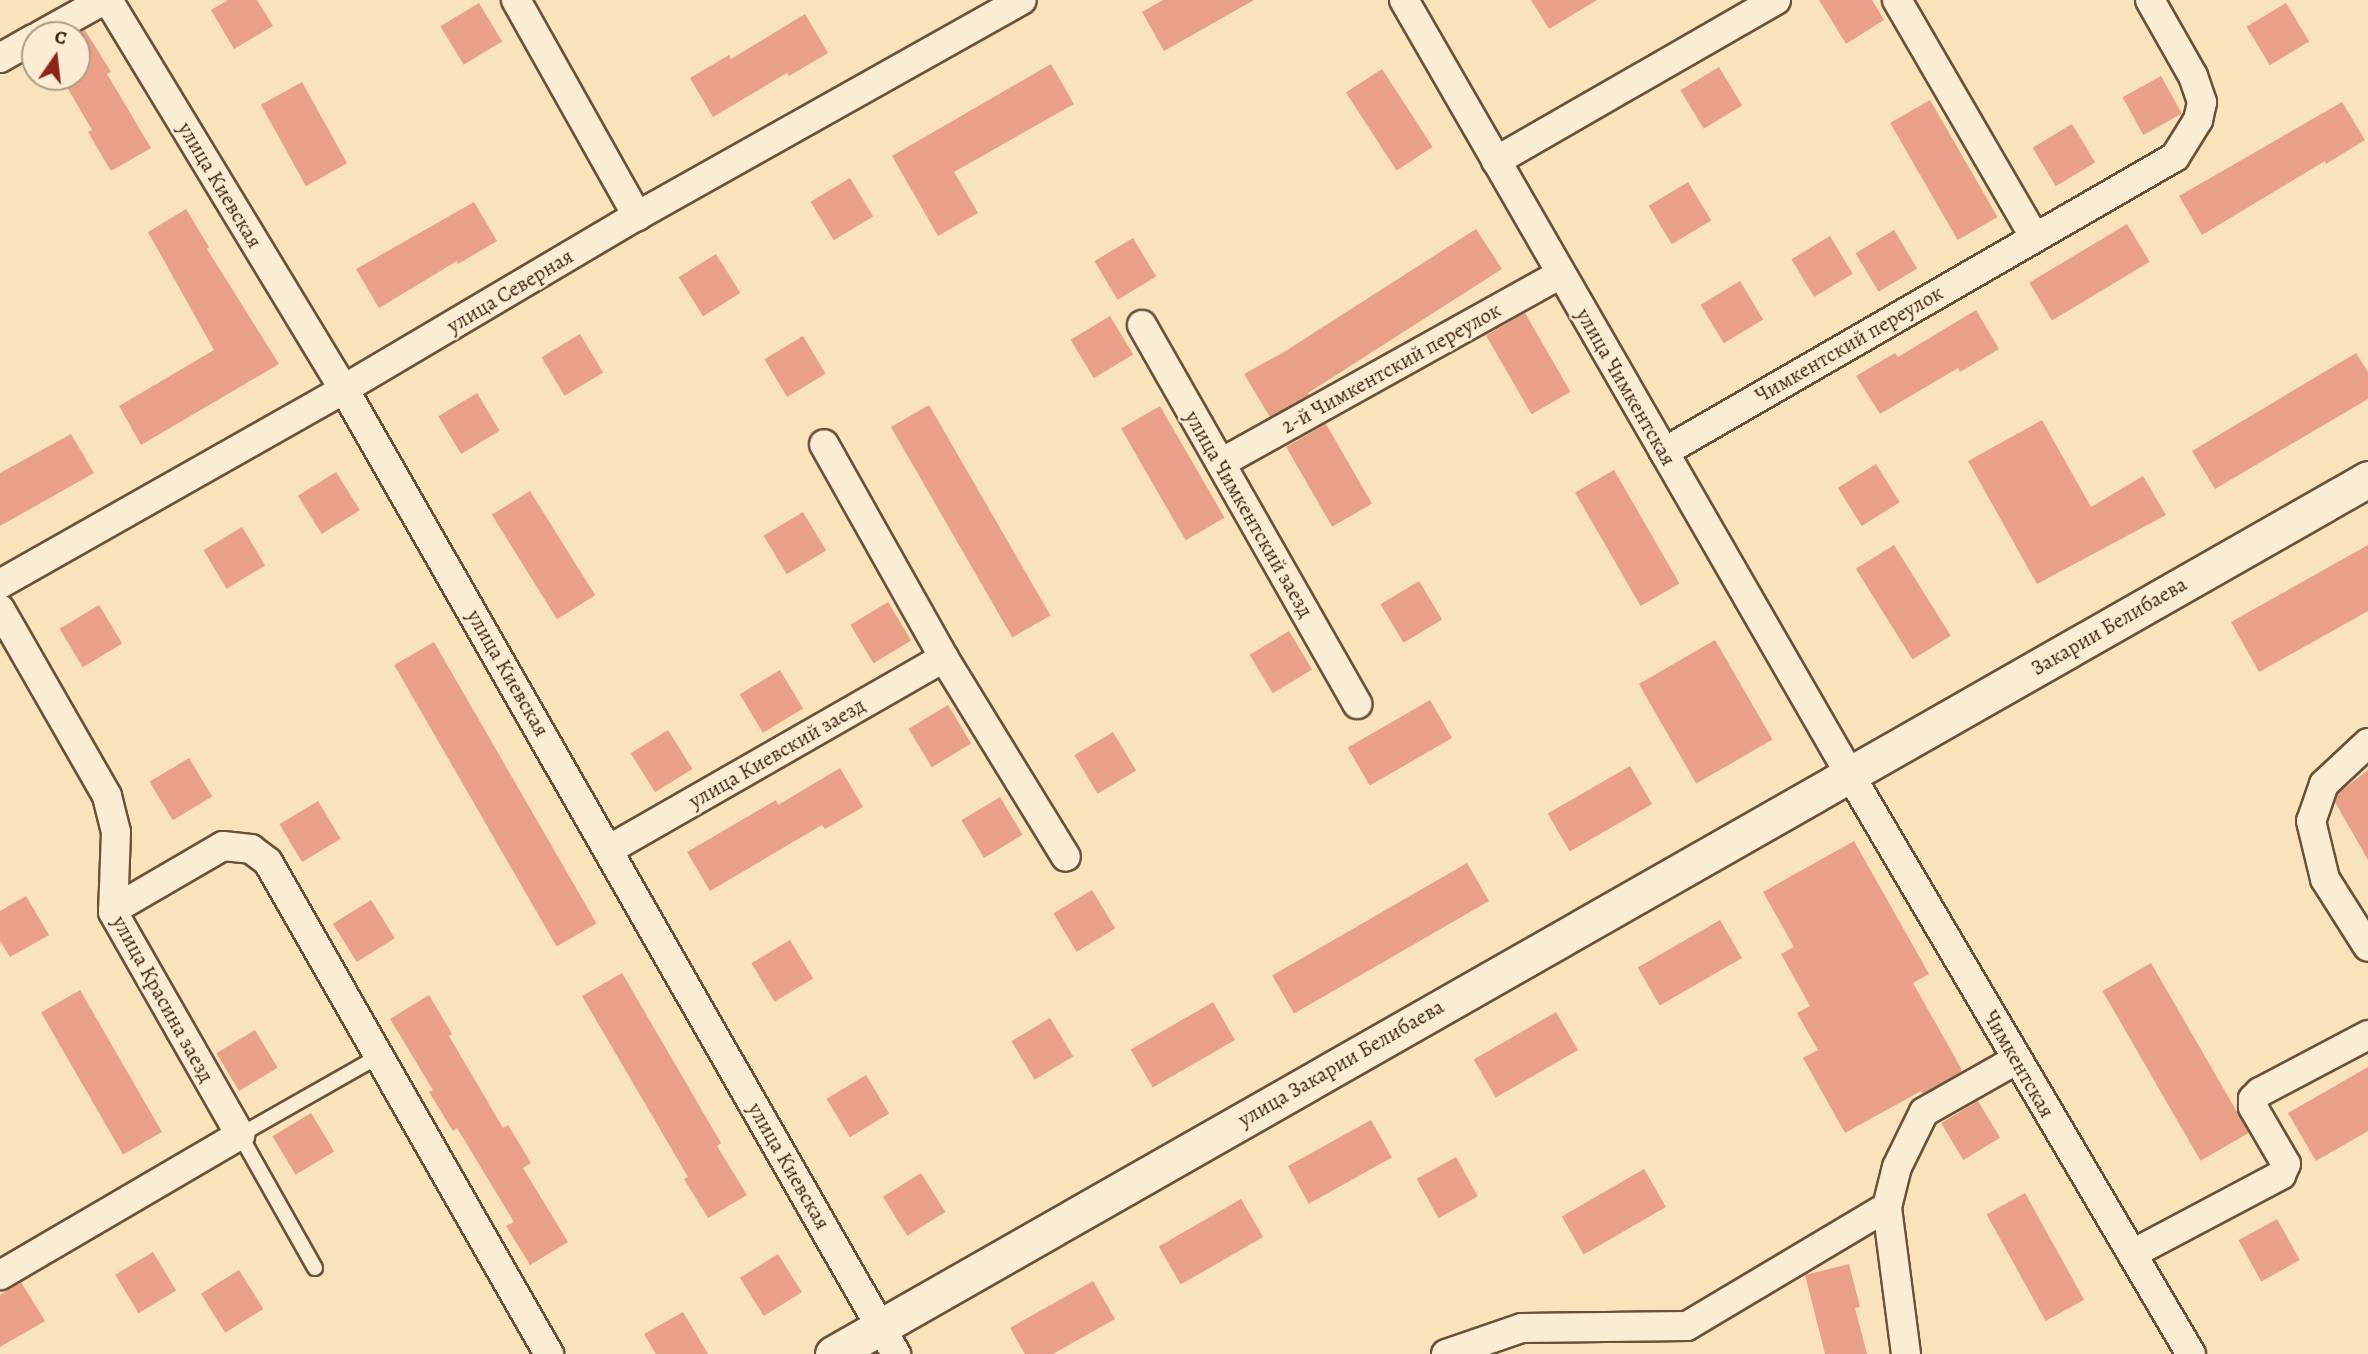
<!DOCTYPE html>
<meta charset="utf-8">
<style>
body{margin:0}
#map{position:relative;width:2368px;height:1354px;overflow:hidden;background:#f9e3bb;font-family:Alegreya,serif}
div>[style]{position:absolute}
.building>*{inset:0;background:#e9a086;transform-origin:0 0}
.roads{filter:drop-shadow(2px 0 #6b503a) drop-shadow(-2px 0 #6b503a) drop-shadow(0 2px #6b503a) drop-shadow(0 -2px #6b503a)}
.service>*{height:14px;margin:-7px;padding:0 7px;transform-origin:7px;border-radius:7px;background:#fbedd3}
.minor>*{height:28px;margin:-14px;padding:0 14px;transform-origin:14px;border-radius:14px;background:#fbedd3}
.tertiary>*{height:35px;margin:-17.5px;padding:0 17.5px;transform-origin:17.5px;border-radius:17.5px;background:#fbedd3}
span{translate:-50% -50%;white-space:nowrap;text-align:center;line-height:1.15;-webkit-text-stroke:5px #fbedd3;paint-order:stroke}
.street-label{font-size:21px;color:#3c1f0f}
.north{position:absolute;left:21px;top:21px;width:70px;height:70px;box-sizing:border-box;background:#fbedd3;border:2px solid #af9b85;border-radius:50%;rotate:14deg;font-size:19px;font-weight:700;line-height:28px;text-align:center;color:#3c1f0f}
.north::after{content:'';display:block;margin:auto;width:24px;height:32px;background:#8f2418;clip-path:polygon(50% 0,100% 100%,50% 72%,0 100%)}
</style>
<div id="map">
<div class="building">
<div style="clip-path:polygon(228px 0,257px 0,273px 26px,234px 49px,211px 10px)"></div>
<div style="clip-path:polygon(1163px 0,1254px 0,1164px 51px,1142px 12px)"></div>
<div style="clip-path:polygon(1531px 0,1597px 0,1549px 29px)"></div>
<div style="clip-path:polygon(1819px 0,1872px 0,1884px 20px,1846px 44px)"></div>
<div style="left:479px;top:3px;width:45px;height:45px;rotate:59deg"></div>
<div style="left:2286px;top:3px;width:45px;height:46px;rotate:59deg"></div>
<div style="clip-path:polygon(805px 14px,828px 53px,789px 76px,787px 73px,713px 117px,690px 78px,729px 55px,731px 59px)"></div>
<div style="clip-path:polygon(85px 30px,111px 72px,107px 74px,151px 148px,111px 171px,88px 132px,92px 130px,61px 77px,77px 77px,77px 34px)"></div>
<div style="clip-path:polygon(1051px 64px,1074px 104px,954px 172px,978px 213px,938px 236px,892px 156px)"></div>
<div style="left:1719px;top:67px;width:45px;height:45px;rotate:59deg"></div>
<div style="left:1382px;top:69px;width:93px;height:43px;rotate:57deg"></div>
<div style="left:2161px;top:76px;width:43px;height:44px;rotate:61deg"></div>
<div style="left:302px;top:82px;width:93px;height:47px;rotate:61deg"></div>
<div style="left:1930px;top:100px;width:135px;height:46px;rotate:60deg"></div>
<div style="clip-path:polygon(2342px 102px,2365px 140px,2326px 164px,2325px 161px,2202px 235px,2179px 196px)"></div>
<div style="left:2072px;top:124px;width:45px;height:46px;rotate:59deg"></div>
<div style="left:850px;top:178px;width:45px;height:46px;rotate:59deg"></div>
<div style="left:1688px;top:182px;width:45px;height:46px;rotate:59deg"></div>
<div style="clip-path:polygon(474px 202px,497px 241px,458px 264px,457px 261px,379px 308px,356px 269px)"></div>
<div style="clip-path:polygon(186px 209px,209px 247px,207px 249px,279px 364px,141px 445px,119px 406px,214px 350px,148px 232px)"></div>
<div style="left:2127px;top:224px;width:44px;height:114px;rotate:59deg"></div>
<div style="clip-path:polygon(1476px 229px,1502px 269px,1308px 393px,1309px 395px,1270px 417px,1244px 374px,1284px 352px)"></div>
<div style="left:1894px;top:230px;width:45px;height:45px;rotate:59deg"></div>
<div style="left:1830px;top:236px;width:44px;height:45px;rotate:59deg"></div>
<div style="left:1133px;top:238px;width:45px;height:45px;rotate:59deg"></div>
<div style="left:716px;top:254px;width:46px;height:44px;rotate:58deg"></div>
<div style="left:1740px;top:281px;width:45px;height:46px;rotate:59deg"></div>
<div style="clip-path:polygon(1976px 310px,1999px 349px,1960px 372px,1958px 368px,1880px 414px,1856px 376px,1895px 353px,1898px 357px)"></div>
<div style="left:1525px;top:313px;width:91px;height:45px;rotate:60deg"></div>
<div style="left:1110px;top:316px;width:45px;height:46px;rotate:59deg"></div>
<div style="left:580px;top:334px;width:45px;height:45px;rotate:59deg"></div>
<div style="left:803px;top:336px;width:44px;height:45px;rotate:59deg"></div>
<div style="clip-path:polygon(2356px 353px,2368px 372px,2368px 399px,2215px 489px,2192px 451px)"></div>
<div style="left:477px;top:393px;width:44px;height:45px;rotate:59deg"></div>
<div style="left:929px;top:405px;width:243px;height:44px;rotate:60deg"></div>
<div style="left:1160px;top:406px;width:129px;height:45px;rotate:60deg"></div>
<div style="clip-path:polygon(2042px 420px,2091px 507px,2143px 476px,2166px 515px,2037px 584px,1968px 461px)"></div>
<div style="left:1326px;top:424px;width:92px;height:46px;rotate:60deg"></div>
<div style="clip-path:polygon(71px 434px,94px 473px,0 526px,0 473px)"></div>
<div style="left:1876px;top:464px;width:45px;height:45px;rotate:58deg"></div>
<div style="left:1614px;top:470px;width:131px;height:45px;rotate:60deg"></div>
<div style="left:336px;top:472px;width:45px;height:45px;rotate:58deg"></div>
<div style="left:530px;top:491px;width:123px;height:45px;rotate:58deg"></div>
<div style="left:803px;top:512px;width:45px;height:46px;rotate:59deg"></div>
<div style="left:242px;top:527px;width:45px;height:45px;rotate:59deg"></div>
<div style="left:1894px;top:545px;width:107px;height:45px;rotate:58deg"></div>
<div style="clip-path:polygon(2368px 545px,2368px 611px,2259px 672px,2231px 622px)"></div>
<div style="left:1419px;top:581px;width:45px;height:45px;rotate:59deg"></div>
<div style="left:888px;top:602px;width:45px;height:44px;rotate:59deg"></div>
<div style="left:99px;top:605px;width:45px;height:46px;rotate:59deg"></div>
<div style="left:1289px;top:631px;width:45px;height:46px;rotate:59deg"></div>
<div style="left:1715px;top:640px;width:115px;height:88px;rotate:60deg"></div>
<div style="left:434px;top:642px;width:325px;height:46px;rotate:60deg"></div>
<div style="left:780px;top:670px;width:45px;height:47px;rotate:59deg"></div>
<div style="left:1430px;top:700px;width:44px;height:95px;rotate:60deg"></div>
<div style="left:948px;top:705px;width:45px;height:46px;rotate:59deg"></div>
<div style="left:668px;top:730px;width:46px;height:44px;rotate:58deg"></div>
<div style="left:1113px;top:732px;width:45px;height:45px;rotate:59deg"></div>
<div style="left:189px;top:758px;width:45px;height:46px;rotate:59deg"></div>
<div style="left:1630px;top:766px;width:44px;height:95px;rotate:60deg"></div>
<div style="clip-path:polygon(840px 768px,863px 807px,825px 829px,822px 825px,710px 891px,687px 852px,776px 800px,778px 805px)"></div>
<div style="clip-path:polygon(2368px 770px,2368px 860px,2335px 802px,2338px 793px)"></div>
<div style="left:1000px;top:797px;width:44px;height:45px;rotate:59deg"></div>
<div style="left:318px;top:801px;width:44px;height:45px;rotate:59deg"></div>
<div style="clip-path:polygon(1854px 841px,1929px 974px,1913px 983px,1961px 1068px,1961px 1072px,1923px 1094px,1921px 1091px,1845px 1133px,1803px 1058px,1818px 1050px,1797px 1013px,1810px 1006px,1781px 954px,1794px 947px,1763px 892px)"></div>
<div style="left:1467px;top:863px;width:44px;height:225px;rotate:60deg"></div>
<div style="left:1092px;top:890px;width:45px;height:45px;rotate:59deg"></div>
<div style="clip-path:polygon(26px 896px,49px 935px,10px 957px,0 941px,0 911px)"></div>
<div style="left:371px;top:900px;width:45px;height:45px;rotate:58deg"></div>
<div style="left:1720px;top:920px;width:44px;height:95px;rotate:60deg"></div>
<div style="left:790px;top:940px;width:45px;height:45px;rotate:59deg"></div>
<div style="left:2151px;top:963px;width:196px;height:56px;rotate:60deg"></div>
<div style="clip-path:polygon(622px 973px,721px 1143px,717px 1146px,747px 1195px,708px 1218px,684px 1179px,688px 1177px,582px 996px)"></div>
<div style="left:80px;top:990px;width:164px;height:45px;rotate:60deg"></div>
<div style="clip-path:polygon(429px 995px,452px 1034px,449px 1036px,503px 1128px,508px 1125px,531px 1163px,523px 1168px,568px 1242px,530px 1265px,506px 1226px,514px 1222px,457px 1128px,453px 1131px,429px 1092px,433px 1090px,390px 1019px)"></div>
<div style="left:1213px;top:1002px;width:44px;height:95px;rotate:60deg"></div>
<div style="left:1556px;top:1012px;width:44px;height:95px;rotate:60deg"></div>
<div style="left:1050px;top:1018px;width:45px;height:45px;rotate:59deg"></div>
<div style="left:255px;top:1030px;width:44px;height:45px;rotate:59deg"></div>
<div style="clip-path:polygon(2368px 1067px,2368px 1131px,2316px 1161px,2288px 1113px)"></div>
<div style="left:866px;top:1075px;width:45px;height:46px;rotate:59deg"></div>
<div style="left:1978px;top:1101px;width:43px;height:43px;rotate:59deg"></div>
<div style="left:311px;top:1113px;width:45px;height:45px;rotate:59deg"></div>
<div style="left:1371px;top:1120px;width:43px;height:95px;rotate:61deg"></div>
<div style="left:1456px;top:1157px;width:45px;height:45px;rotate:61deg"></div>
<div style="left:1644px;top:1169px;width:44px;height:95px;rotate:60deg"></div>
<div style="left:921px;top:1173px;width:46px;height:45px;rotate:58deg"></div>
<div style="left:2025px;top:1193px;width:122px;height:44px;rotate:61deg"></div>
<div style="left:1241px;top:1199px;width:44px;height:95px;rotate:60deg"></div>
<div style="left:2277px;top:1219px;width:47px;height:44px;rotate:61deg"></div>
<div style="left:153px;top:1252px;width:45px;height:44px;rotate:59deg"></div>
<div style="left:778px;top:1254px;width:45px;height:45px;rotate:58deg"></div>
<div style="clip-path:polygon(1849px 1264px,1860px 1307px,1855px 1308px,1867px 1354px,1825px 1354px,1805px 1275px)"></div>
<div style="left:239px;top:1270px;width:46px;height:45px;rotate:58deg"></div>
<div style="clip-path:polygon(1093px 1281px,1115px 1319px,1053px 1354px,1025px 1354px,1010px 1328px)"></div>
<div style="clip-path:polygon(21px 1282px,45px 1321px,0 1347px,0 1295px)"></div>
<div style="clip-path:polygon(683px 1312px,708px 1354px,656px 1354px,644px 1334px)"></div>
</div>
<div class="roads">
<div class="service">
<div style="left:315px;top:1268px;width:153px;rotate:-119.4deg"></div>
<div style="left:240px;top:1135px;width:160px;rotate:-29.6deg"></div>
</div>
<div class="minor">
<div style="left:108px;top:0;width:455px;rotate:58.8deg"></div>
<div style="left:344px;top:389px;width:1112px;rotate:60.23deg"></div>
<div style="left:516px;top:0;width:248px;rotate:60.7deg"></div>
<div style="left:1404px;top:0;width:892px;rotate:60.07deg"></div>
<div style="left:1849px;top:773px;width:674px;rotate:59.52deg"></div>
<div style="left:1897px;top:0;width:273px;rotate:59.9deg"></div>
<div style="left:41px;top:35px;width:72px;rotate:-29.1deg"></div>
<div style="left:0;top:58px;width:40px;rotate:-29.7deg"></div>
<div style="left:1496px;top:161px;width:323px;rotate:-29.9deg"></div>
<div style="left:1142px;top:325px;width:436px;rotate:60.4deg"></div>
<div style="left:1664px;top:452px;width:590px;rotate:-30deg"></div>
<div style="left:2175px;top:157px;width:44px;rotate:-58.1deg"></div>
<div style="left:2198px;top:120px;width:18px;rotate:-77deg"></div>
<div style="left:2202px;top:102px;width:28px;rotate:-109deg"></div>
<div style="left:2193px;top:76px;width:87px;rotate:-119.5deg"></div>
<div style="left:1221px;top:463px;width:389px;rotate:-29.1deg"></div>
<div style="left:0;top:584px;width:395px;rotate:-29.5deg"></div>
<div style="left:344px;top:389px;width:340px;rotate:-30.6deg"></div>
<div style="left:637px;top:216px;width:441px;rotate:-29.3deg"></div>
<div style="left:0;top:609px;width:215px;rotate:60.2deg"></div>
<div style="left:107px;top:796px;width:37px;rotate:76deg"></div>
<div style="left:116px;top:832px;width:80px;rotate:92.1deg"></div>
<div style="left:113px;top:912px;width:257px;rotate:60.3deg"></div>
<div style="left:240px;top:1135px;width:278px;rotate:149.7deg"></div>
<div style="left:944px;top:658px;width:233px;rotate:58.5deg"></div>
<div style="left:2368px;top:743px;width:60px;rotate:137deg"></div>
<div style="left:2324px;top:784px;width:39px;rotate:109deg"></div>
<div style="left:2311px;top:821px;width:60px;rotate:76.4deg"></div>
<div style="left:2325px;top:879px;width:80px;rotate:57.7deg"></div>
<div style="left:610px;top:849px;width:385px;rotate:-29.8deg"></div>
<div style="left:944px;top:658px;width:245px;rotate:-119.3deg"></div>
<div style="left:113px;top:910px;width:127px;rotate:-30.2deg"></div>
<div style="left:223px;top:846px;width:28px;rotate:6deg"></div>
<div style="left:251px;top:849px;width:21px;rotate:37deg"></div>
<div style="left:268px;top:862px;width:567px;rotate:60.27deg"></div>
<div style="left:2132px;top:1254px;width:169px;rotate:-27.9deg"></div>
<div style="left:2281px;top:1175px;width:12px;rotate:-66deg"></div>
<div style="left:2286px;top:1164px;width:66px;rotate:-120.1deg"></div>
<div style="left:2253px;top:1107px;width:8px;rotate:-90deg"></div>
<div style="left:2253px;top:1099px;width:10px;rotate:-45deg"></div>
<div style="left:2260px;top:1092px;width:122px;rotate:-27.8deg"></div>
<div style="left:1446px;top:1354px;width:80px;rotate:-18.9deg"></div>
<div style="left:1522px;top:1328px;width:165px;rotate:-0.7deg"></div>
<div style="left:1687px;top:1326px;width:233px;rotate:-30.8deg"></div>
<div style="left:1906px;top:1354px;width:148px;rotate:-97.4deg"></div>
<div style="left:1887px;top:1207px;width:41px;rotate:-76deg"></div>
<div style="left:1897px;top:1167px;width:61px;rotate:-63.9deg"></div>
<div style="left:1924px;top:1112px;width:106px;rotate:-29.5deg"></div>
</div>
<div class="tertiary">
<div style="left:833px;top:1354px;width:1767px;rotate:-29.68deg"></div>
</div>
</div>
<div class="street-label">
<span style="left:220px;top:185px;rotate:59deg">улица Киевская</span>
<span style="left:510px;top:291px;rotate:-31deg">улица Северная</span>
<span style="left:1849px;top:344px;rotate:-30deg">Чимкентский переулок</span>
<span style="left:1391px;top:368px;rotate:-29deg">2-й Чимкентский переулок</span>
<span style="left:1626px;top:387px;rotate:60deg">улица Чимкентская</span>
<span style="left:1249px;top:514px;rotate:60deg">улица Чимкентский заезд</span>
<span style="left:2109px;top:626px;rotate:-30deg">Закарии Белибаева</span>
<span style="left:508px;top:673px;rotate:60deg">улица Киевская</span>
<span style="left:777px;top:753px;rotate:-30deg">улица Киевский заезд</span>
<span style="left:163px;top:999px;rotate:61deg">улица Красина заезд</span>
<span style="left:1341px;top:1063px;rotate:-30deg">улица Закарии Белибаева</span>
<span style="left:2019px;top:1064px;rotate:60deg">Чимкентская</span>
<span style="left:789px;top:1166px;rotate:60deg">улица Киевская</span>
</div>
<div class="north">С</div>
</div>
